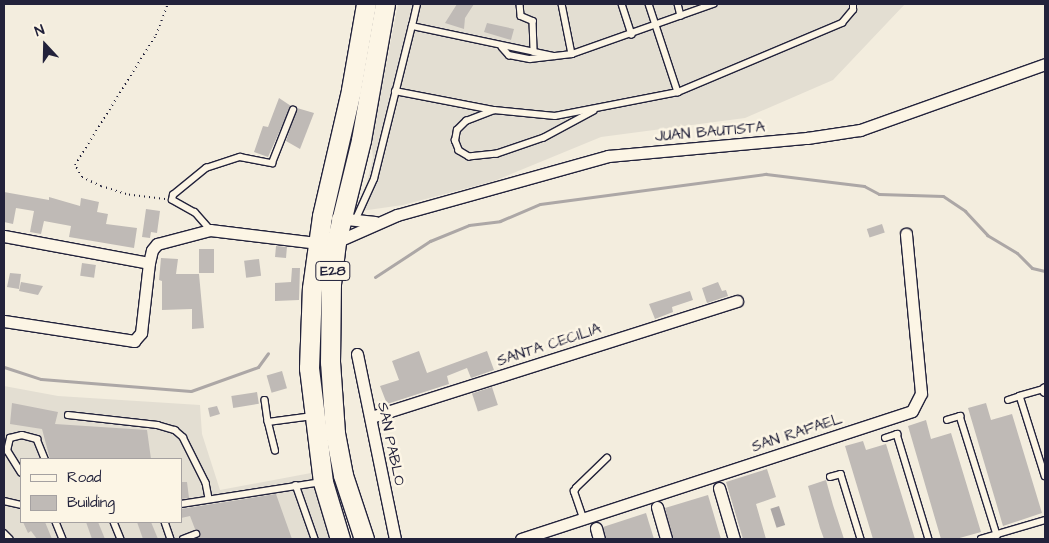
<!DOCTYPE html>
<style>
body{margin:0}
#map{position:relative;width:1049px;height:543px;overflow:hidden;background:#f3edde;font-family:"Architects Daughter",sans-serif}
div>[style]{position:absolute}
.built>*{inset:0;background:#e3ded2}
.water>*{inset:0;background:#aca7a6;transform-origin:0 0}
.stream>*{height:3px;margin:-1.5px;padding:0 1.5px;transform-origin:1.5px;border-radius:1.5px;background:#aca7a6}
.building>*{inset:0;background:#bfbab6;transform-origin:0 0}
.path>*{height:2px;margin-top:-1px;transform-origin:0;background:repeating-linear-gradient(90deg,#22223b 0 1px,transparent 0 5px)}
.roads{filter:drop-shadow(1px 0 #22223b) drop-shadow(-1px 0 #22223b) drop-shadow(0 1px #22223b) drop-shadow(0 -1px #22223b)}
.lane>*{height:5.5px;margin:-2.75px;padding:0 2.75px;transform-origin:2.75px;border-radius:2.75px;background:#fcf5e5}
.street>*{height:11px;margin:-5.5px;padding:0 5.5px;transform-origin:5.5px;border-radius:5.5px;background:#fcf5e5}
.primary>*{height:19px;margin:-9.5px;padding:0 9.5px;transform-origin:9.5px;border-radius:9.5px;background:#fcf5e5}
span{translate:-50% -50%;white-space:nowrap;text-align:center;line-height:1.15;-webkit-text-stroke:5px #fcf5e5;paint-order:stroke}
.shield-label span{padding:1px 4px;background:#fcf5e5;border:1px solid;border-radius:4px;-webkit-text-stroke-width:0}
.shield-label{font-size:14px;color:#22223b;font-weight:700}
.street-label{font-size:15px;color:#22223b}
.frame{position:absolute;inset:0;border:5px solid #22223b;pointer-events:none}
.legend{position:absolute;left:20px;top:458px;width:162px;height:65px;box-sizing:border-box;background:#fcf5e5;border:1px solid #a5a1a1;margin:0;padding:6px 9px;list-style:none;font-size:15px;color:#22223b}
.legend li{display:flex;align-items:center;gap:10px;height:25px}
.legend b{width:25px;border:1px solid #a5a1a1}
.north{position:absolute;left:20px;top:20px;width:50px;height:50px;-webkit-text-stroke:4px #fcf5e5;paint-order:stroke;rotate:339deg;font-size:14px;font-weight:700;line-height:20px;text-align:center;color:#22223b}
.north::after{content:'';display:block;margin:auto;width:18px;height:22px;background:#22223b;clip-path:polygon(50% 0,100% 100%,50% 72%,0 100%)}
</style>
<div id="map">
<div class="built">
<div style="clip-path:polygon(398px 4px,905px 4px,833px 80px,745px 118px,601px 137px,494px 181px,403px 205px,354px 212px,367px 182px,373px 158px,371px 141px)"></div>
<div style="clip-path:polygon(evenodd,4px 386px,58px 396px,200px 405px,202px 434px,220px 490px,311px 473px,329px 539px,4px 539px,4px 386px,21px 459px,181px 459px,181px 522px,21px 522px,21px 459px)"></div>
</div>
<div class="water">
<div style="left:779px;top:506px;width:20px;height:9px;rotate:72deg"></div>
</div>
<div class="stream">
<div style="left:375px;top:277px;width:66px;rotate:-33.2deg"></div>
<div style="left:430px;top:241px;width:42px;rotate:-22.3deg"></div>
<div style="left:469px;top:225px;width:31px;rotate:-7deg"></div>
<div style="left:500px;top:221px;width:43px;rotate:-23deg"></div>
<div style="left:540px;top:204px;width:228px;rotate:-7.6deg"></div>
<div style="left:766px;top:174px;width:99px;rotate:7deg"></div>
<div style="left:864px;top:186px;width:17px;rotate:28deg"></div>
<div style="left:879px;top:194px;width:64px;rotate:1.8deg"></div>
<div style="left:943px;top:196px;width:27px;rotate:34deg"></div>
<div style="left:965px;top:211px;width:33px;rotate:47deg"></div>
<div style="left:987px;top:235px;width:35px;rotate:31deg"></div>
<div style="left:1017px;top:253px;width:21px;rotate:45deg"></div>
<div style="left:1032px;top:268px;width:13px;rotate:13deg"></div>
<div style="left:4px;top:367px;width:39px;rotate:18deg"></div>
<div style="left:41px;top:379px;width:150px;rotate:4.6deg"></div>
<div style="left:191px;top:391px;width:71px;rotate:-19.7deg"></div>
<div style="left:258px;top:367px;width:17px;rotate:-54deg"></div>
</div>
<div class="building">
<div style="clip-path:polygon(457px 4px,474px 4px,465px 18px,464px 29px,445px 23px)"></div>
<div style="clip-path:polygon(487px 23px,514px 29px,511px 40px,484px 32px)"></div>
<div style="clip-path:polygon(279px 98px,291px 106px,268px 157px,254px 152px,263px 126px,268px 127px)"></div>
<div style="clip-path:polygon(297px 108px,314px 113px,300px 149px,286px 141px)"></div>
<div style="clip-path:polygon(4px 192px,49px 200px,49px 197px,80px 206px,81px 198px,99px 202px,97px 212px,108px 214px,106px 224px,137px 228px,134px 248px,69px 237px,71px 226px,44px 221px,41px 234px,30px 232px,34px 211px,16px 208px,13px 224px,4px 222px)"></div>
<div style="clip-path:polygon(146px 209px,160px 211px,157px 233px,151px 232px,150px 238px,142px 237px)"></div>
<div style="left:882px;top:224px;width:9px;height:16px;rotate:72deg"></div>
<div style="left:276px;top:246px;width:11px;height:11px;rotate:5deg"></div>
<div style="left:199px;top:249px;width:15px;height:24px"></div>
<div style="clip-path:polygon(161px 258px,178px 259px,176px 274px,199px 274px,204px 328px,192px 329px,192px 309px,162px 310px,162px 281px,159px 280px)"></div>
<div style="left:259px;top:259px;width:17px;height:15px;rotate:83deg"></div>
<div style="left:82px;top:263px;width:14px;height:13px;rotate:8deg"></div>
<div style="clip-path:polygon(292px 268px,300px 268px,299px 300px,275px 301px,275px 283px,291px 282px)"></div>
<div style="clip-path:polygon(10px 273px,21px 274px,19px 289px,7px 287px)"></div>
<div style="clip-path:polygon(21px 282px,43px 286px,38px 295px,19px 291px)"></div>
<div style="clip-path:polygon(718px 282px,722px 291px,726px 290px,728px 296px,707px 303px,702px 288px)"></div>
<div style="clip-path:polygon(690px 291px,693px 300px,672px 307px,673px 312px,655px 319px,649px 304px)"></div>
<div style="clip-path:polygon(419px 351px,427px 373px,487px 351px,494px 370px,471px 378px,467px 368px,447px 376px,449px 384px,387px 404px,380px 386px,399px 380px,392px 361px)"></div>
<div style="left:282px;top:371px;width:18px;height:16px;rotate:74deg"></div>
<div style="left:492px;top:387px;width:19px;height:21px;rotate:72deg"></div>
<div style="left:257px;top:392px;width:12px;height:26px;rotate:81deg"></div>
<div style="clip-path:polygon(12px 403px,58px 412px,55px 424px,147px 430px,151px 459px,50px 459px,42px 429px,10px 424px)"></div>
<div style="clip-path:polygon(986px 403px,991px 420px,1012px 414px,1042px 513px,1003px 526px,968px 408px)"></div>
<div style="clip-path:polygon(217px 406px,220px 414px,210px 417px,208px 408px)"></div>
<div style="clip-path:polygon(926px 420px,931px 439px,951px 433px,981px 532px,956px 539px,941px 539px,908px 426px)"></div>
<div style="clip-path:polygon(863px 441px,866px 450px,886px 444px,915px 539px,873px 539px,845px 446px)"></div>
<div style="clip-path:polygon(767px 469px,776px 497px,756px 504px,766px 539px,743px 539px,726px 482px)"></div>
<div style="clip-path:polygon(826px 480px,833px 505px,844px 539px,824px 539px,820px 528px,808px 486px)"></div>
<div style="clip-path:polygon(181px 482px,187px 482px,189px 498px,181px 499px)"></div>
<div style="clip-path:polygon(276px 494px,292px 539px,199px 539px,200px 532px,195px 529px,190px 516px,181px 518px,181px 509px)"></div>
<div style="clip-path:polygon(708px 495px,721px 539px,673px 539px,665px 508px)"></div>
<div style="clip-path:polygon(646px 513px,654px 539px,606px 539px,603px 527px)"></div>
<div style="clip-path:polygon(23px 522px,45px 522px,52px 539px,37px 539px,31px 531px,28px 533px)"></div>
<div style="clip-path:polygon(86px 522px,98px 522px,105px 539px,92px 539px)"></div>
<div style="clip-path:polygon(137px 522px,151px 522px,158px 539px,143px 539px)"></div>
</div>
<div class="path">
<div style="left:165px;top:199px;width:39px;rotate:-173deg"></div>
<div style="left:126px;top:194px;width:26px;rotate:-162deg"></div>
<div style="left:101px;top:186px;width:21px;rotate:-155deg"></div>
<div style="left:82px;top:177px;width:14px;rotate:-120deg"></div>
<div style="left:75px;top:165px;width:153px;rotate:-58.1deg"></div>
<div style="left:156px;top:35px;width:33px;rotate:-69deg"></div>
</div>
<div class="roads">
<div class="lane">
<div style="left:520px;top:4px;width:12px;rotate:85deg"></div>
<div style="left:521px;top:16px;width:13px;rotate:23deg"></div>
<div style="left:533px;top:21px;width:31px;rotate:88deg"></div>
<div style="left:562px;top:4px;width:51px;rotate:78.7deg"></div>
<div style="left:622px;top:4px;width:32px;rotate:72deg"></div>
<div style="left:649px;top:4px;width:93px;rotate:71.8deg"></div>
<div style="left:678px;top:92px;width:178px;rotate:-22.8deg"></div>
<div style="left:842px;top:23px;width:17px;rotate:-50deg"></div>
<div style="left:853px;top:10px;width:6px;rotate:-90deg"></div>
<div style="left:678px;top:4px;width:12px;rotate:76deg"></div>
<div style="left:412px;top:26px;width:23px;rotate:-77deg"></div>
<div style="left:502px;top:47px;width:11px;rotate:49deg"></div>
<div style="left:509px;top:55px;width:21px;rotate:11deg"></div>
<div style="left:530px;top:59px;width:42px;rotate:-6.8deg"></div>
<div style="left:572px;top:54px;width:150px;rotate:-19.5deg"></div>
<div style="left:395px;top:91px;width:101px;rotate:10.9deg"></div>
<div style="left:594px;top:111px;width:57px;rotate:151.6deg"></div>
<div style="left:544px;top:138px;width:50px;rotate:161.2deg"></div>
<div style="left:497px;top:154px;width:28px;rotate:174deg"></div>
<div style="left:469px;top:157px;width:12px;rotate:-149deg"></div>
<div style="left:459px;top:151px;width:11px;rotate:-112deg"></div>
<div style="left:455px;top:141px;width:11px;rotate:-80deg"></div>
<div style="left:457px;top:130px;width:13px;rotate:-45deg"></div>
<div style="left:466px;top:121px;width:30px;rotate:-21deg"></div>
<div style="left:494px;top:110px;width:61px;rotate:5.6deg"></div>
<div style="left:555px;top:116px;width:125px;rotate:-11deg"></div>
<div style="left:355px;top:221px;width:46px;rotate:-65.7deg"></div>
<div style="left:374px;top:179px;width:158px;rotate:-76.1deg"></div>
<div style="left:412px;top:26px;width:145px;rotate:11.9deg"></div>
<div style="left:210px;top:230px;width:23px;rotate:-131deg"></div>
<div style="left:195px;top:213px;width:26px;rotate:-151deg"></div>
<div style="left:172px;top:200px;width:5px;rotate:-79deg"></div>
<div style="left:173px;top:195px;width:43px;rotate:-39.3deg"></div>
<div style="left:206px;top:168px;width:36px;rotate:-18deg"></div>
<div style="left:240px;top:157px;width:33px;rotate:11deg"></div>
<div style="left:272px;top:163px;width:57px;rotate:-68.4deg"></div>
<div style="left:1045px;top:389px;width:26px;rotate:164deg"></div>
<div style="left:1020px;top:396px;width:84px;rotate:72.6deg"></div>
<div style="left:265px;top:400px;width:22px;rotate:82deg"></div>
<div style="left:1008px;top:400px;width:13px;rotate:-18deg"></div>
<div style="left:68px;top:415px;width:90px;rotate:6.4deg"></div>
<div style="left:157px;top:425px;width:19px;rotate:16deg"></div>
<div style="left:175px;top:430px;width:11px;rotate:41deg"></div>
<div style="left:183px;top:437px;width:51px;rotate:63.4deg"></div>
<div style="left:206px;top:483px;width:16px;rotate:79deg"></div>
<div style="left:947px;top:420px;width:14px;rotate:-17deg"></div>
<div style="left:960px;top:416px;width:125px;rotate:72.7deg"></div>
<div style="left:885px;top:438px;width:13px;rotate:-18deg"></div>
<div style="left:897px;top:434px;width:110px;rotate:73.1deg"></div>
<div style="left:275px;top:451px;width:30px;rotate:-104deg"></div>
<div style="left:268px;top:422px;width:45px;rotate:-7.6deg"></div>
<div style="left:21px;top:473px;width:26px;rotate:-122deg"></div>
<div style="left:7px;top:451px;width:13px;rotate:-77deg"></div>
<div style="left:10px;top:438px;width:12px;rotate:-14deg"></div>
<div style="left:22px;top:435px;width:16px;rotate:15deg"></div>
<div style="left:37px;top:439px;width:22px;rotate:68deg"></div>
<div style="left:830px;top:477px;width:11px;rotate:-15deg"></div>
<div style="left:841px;top:474px;width:68px;rotate:72.9deg"></div>
<div style="left:296px;top:485px;width:57px;rotate:70.6deg"></div>
<div style="left:4px;top:501px;width:17px;rotate:13deg"></div>
<div style="left:181px;top:504px;width:142px;rotate:-8.9deg"></div>
<div style="left:583px;top:518px;width:28px;rotate:-109deg"></div>
<div style="left:574px;top:492px;width:4px;rotate:-63deg"></div>
<div style="left:576px;top:488px;width:43px;rotate:-44.1deg"></div>
<div style="left:56px;top:522px;width:18px;rotate:68deg"></div>
<div style="left:114px;top:522px;width:18px;rotate:68deg"></div>
<div style="left:165px;top:522px;width:18px;rotate:71deg"></div>
<div style="left:4px;top:533px;width:8px;rotate:45deg"></div>
<div style="left:183px;top:539px;width:14px;rotate:-21deg"></div>
<div style="left:981px;top:539px;width:67px;rotate:-16.5deg"></div>
</div>
<div class="street">
<div style="left:337px;top:218px;width:38px;rotate:6deg"></div>
<div style="left:4px;top:236px;width:147px;rotate:10.5deg"></div>
<div style="left:149px;top:263px;width:13px;rotate:-77deg"></div>
<div style="left:152px;top:250px;width:8px;rotate:-50deg"></div>
<div style="left:157px;top:244px;width:55px;rotate:-14.8deg"></div>
<div style="left:210px;top:230px;width:109px;rotate:6.9deg"></div>
<div style="left:318px;top:243px;width:18px;rotate:-3deg"></div>
<div style="left:336px;top:242px;width:67px;rotate:-23.9deg"></div>
<div style="left:397px;top:215px;width:219px;rotate:-15.6deg"></div>
<div style="left:608px;top:156px;width:200px;rotate:-5.2deg"></div>
<div style="left:807px;top:138px;width:54px;rotate:-8.6deg"></div>
<div style="left:860px;top:130px;width:196px;rotate:-19.6deg"></div>
<div style="left:4px;top:321px;width:132px;rotate:8.7deg"></div>
<div style="left:134px;top:341px;width:11px;rotate:-49deg"></div>
<div style="left:141px;top:333px;width:70px;rotate:-83.5deg"></div>
<div style="left:357px;top:354px;width:189px;rotate:78.4deg"></div>
<div style="left:1045px;top:389px;width:1px;rotate:90deg"></div>
<div style="left:371px;top:417px;width:384px;rotate:-17.6deg"></div>
<div style="left:719px;top:488px;width:53px;rotate:73.6deg"></div>
<div style="left:657px;top:507px;width:33px;rotate:74deg"></div>
<div style="left:596px;top:528px;width:11px;rotate:75deg"></div>
<div style="left:521px;top:539px;width:411px;rotate:-18.1deg"></div>
<div style="left:912px;top:411px;width:20px;rotate:-63deg"></div>
<div style="left:921px;top:393px;width:160px;rotate:-95.4deg"></div>
</div>
<div class="primary">
<div style="left:340px;top:539px;width:59px;rotate:-106.6deg"></div>
<div style="left:323px;top:482px;width:115px;rotate:-97deg"></div>
<div style="left:309px;top:368px;width:80px;rotate:-87.9deg"></div>
<div style="left:312px;top:288px;width:73px;rotate:-82.1deg"></div>
<div style="left:322px;top:216px;width:129px;rotate:-77deg"></div>
<div style="left:351px;top:90px;width:87px;rotate:-80.1deg"></div>
<div style="left:364px;top:539px;width:67px;rotate:-108.2deg"></div>
<div style="left:343px;top:475px;width:43px;rotate:-100.8deg"></div>
<div style="left:335px;top:433px;width:71px;rotate:-94deg"></div>
<div style="left:330px;top:362px;width:78px;rotate:-89.3deg"></div>
<div style="left:331px;top:284px;width:42px;rotate:-83.2deg"></div>
<div style="left:336px;top:242px;width:105px;rotate:-76.2deg"></div>
<div style="left:361px;top:140px;width:138px;rotate:-80deg"></div>
</div>
</div>
<div class="shield-label">
<span style="left:333px;top:271px">E28</span>
</div>
<div class="street-label">
<span style="left:710px;top:132px;rotate:-5deg">JUAN BAUTISTA</span>
<span style="left:549px;top:345px;rotate:-18deg">SANTA CECILIA</span>
<span style="left:797px;top:433px;rotate:-18deg">SAN RAFAEL</span>
<span style="left:391px;top:444px;rotate:78deg">SAN PABLO</span>
</div>
<div class="frame"></div>
<ul class="legend">
<li><b style="height:6px;background:#fcf5e5"></b>Road</li>
<li><b style="height:14px;background:#bfbab6"></b>Building</li>
</ul>
<div class="north">N</div>
</div>
